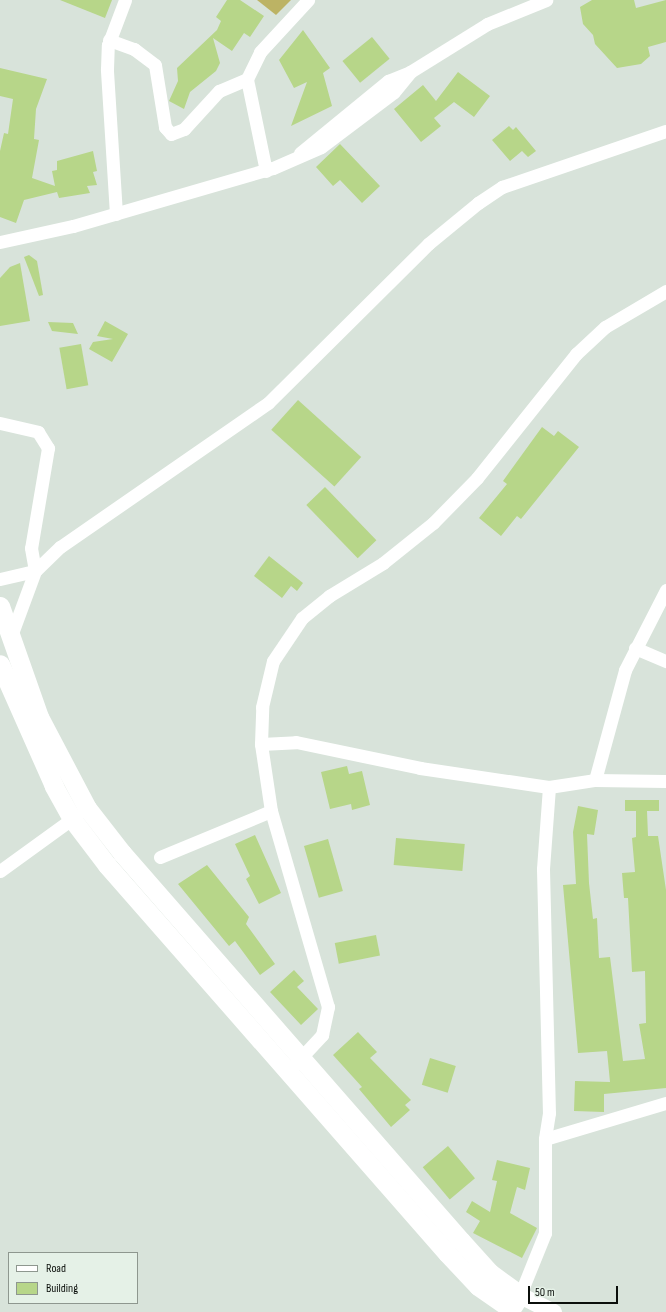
<!DOCTYPE html>
<style>
body{margin:0}
#map{position:relative;width:666px;height:1312px;overflow:hidden;background:#d8e3da;font-family:"Sofia Sans Condensed",sans-serif}
div>[style]{position:absolute}
.green>*{inset:0;background:#bcb364}
.building>*{inset:0;background:#b7d689;transform-origin:0 0}
.minor>*{height:13px;margin:-6.5px;padding:0 6.5px;transform-origin:6.5px;border-radius:6.5px;background:#fff}
.tertiary>*{height:17px;margin:-8.5px;padding:0 8.5px;transform-origin:8.5px;border-radius:8.5px;background:#fff}
.secondary>*{height:19px;margin:-9.5px;padding:0 9.5px;transform-origin:9.5px;border-radius:9.5px;background:#fff}
span{translate:-50% -50%;white-space:nowrap;text-align:center;line-height:1.15;-webkit-text-stroke:3px #e5f1e7;paint-order:stroke}
.legend{position:absolute;left:8px;top:1252px;width:130px;height:52px;box-sizing:border-box;background:#e5f1e7;border:1px solid #8e978f;margin:0;padding:5px 7px;list-style:none;font-size:12px;color:#0b0f0b}
.legend li{display:flex;align-items:center;gap:8px;height:20px}
.legend b{width:20px;border:1px solid #8e978f}
.scale{position:absolute;left:528px;top:1286px;width:90px;height:18px;box-sizing:border-box;border:2px solid #0b0f0b;border-top:0;padding-left:5px;font-size:12px;line-height:14px;white-space:nowrap;color:#0b0f0b;-webkit-text-stroke:3px #e5f1e7;paint-order:stroke}
</style>
<div id="map">
<div class="green">
<div style="clip-path:polygon(257px 0,291px 0,276px 15px)"></div>
</div>
<div class="building">
<div style="clip-path:polygon(60px 0,112px 0,105px 18px)"></div>
<div style="clip-path:polygon(227px 0,240px 0,264px 16px,250px 37px,244px 33px,232px 51px,213px 38px,220px 63px,216px 71px,190px 92px,184px 109px,169px 101px,178px 81px,177px 68px,217px 30px,221px 21px,216px 17px)"></div>
<div style="clip-path:polygon(634px 0,636px 8px,666px 0,666px 42px,648px 47px,650px 56px,641px 64px,617px 68px,595px 44px,593px 35px,583px 24px,580px 7px,592px 0)"></div>
<div style="clip-path:polygon(303px 30px,330px 68px,323px 73px,332px 106px,291px 126px,307px 82px,294px 88px,279px 60px)"></div>
<div style="left:372px;top:37px;width:28px;height:38px;rotate:51deg"></div>
<div style="clip-path:polygon(0 68px,47px 79px,36px 109px,34px 139px,39px 140px,32px 178px,55px 186px,52px 171px,57px 170px,57px 161px,93px 151px,97px 171px,93px 172px,97px 185px,87px 186px,90px 193px,59px 198px,57px 192px,24px 200px,16px 223px,0 217px,0 151px,4px 133px,8px 134px,13px 99px,0 96px)"></div>
<div style="clip-path:polygon(458px 72px,490px 96px,474px 117px,454px 102px,434px 118px,441px 126px,421px 142px,394px 109px,423px 85px,436px 101px)"></div>
<div style="clip-path:polygon(509px 126px,513px 130px,516px 127px,536px 151px,528px 157px,522px 151px,510px 161px,492px 140px)"></div>
<div style="clip-path:polygon(340px 144px,380px 186px,362px 203px,340px 180px,333px 186px,316px 167px)"></div>
<div style="clip-path:polygon(29px 255px,37px 261px,43px 295px,39px 296px,24px 257px)"></div>
<div style="clip-path:polygon(20px 263px,30px 321px,0 326px,0 278px,10px 267px)"></div>
<div style="clip-path:polygon(105px 321px,128px 334px,112px 362px,89px 349px,93px 342px,113px 339px,97px 336px)"></div>
<div style="clip-path:polygon(48px 322px,73px 323px,78px 334px,52px 331px)"></div>
<div style="left:81px;top:344px;width:42px;height:22px;rotate:80deg"></div>
<div style="left:298px;top:400px;width:85px;height:40px;rotate:42deg"></div>
<div style="clip-path:polygon(542px 427px,554px 436px,558px 431px,579px 447px,521px 519px,517px 516px,501px 536px,479px 518px,507px 484px,503px 481px)"></div>
<div style="left:325px;top:487px;width:74px;height:26px;rotate:46deg"></div>
<div style="clip-path:polygon(269px 556px,303px 583px,297px 591px,291px 586px,282px 598px,254px 576px)"></div>
<div style="clip-path:polygon(347px 766px,349px 774px,362px 771px,370px 805px,352px 810px,351px 804px,330px 809px,321px 772px)"></div>
<div style="clip-path:polygon(625px 800px,659px 800px,659px 811px,647px 811px,648px 836px,658px 836px,666px 890px,666px 1088px,604px 1094px,604px 1112px,574px 1111px,575px 1081px,610px 1082px,607px 1051px,578px 1053px,563px 885px,576px 884px,573px 832px,578px 806px,598px 810px,594px 835px,587px 834px,589px 883px,593px 919px,597px 918px,599px 958px,610px 957px,623px 1061px,645px 1059px,639px 1024px,646px 1023px,645px 971px,632px 972px,628px 898px,624px 898px,622px 873px,635px 872px,632px 838px,636px 837px,636px 811px,625px 811px)"></div>
<div style="clip-path:polygon(255px 835px,281px 893px,259px 904px,246px 879px,250px 876px,235px 844px)"></div>
<div style="left:396px;top:838px;width:69px;height:27px;rotate:5deg"></div>
<div style="left:328px;top:839px;width:54px;height:25px;rotate:74deg"></div>
<div style="clip-path:polygon(207px 865px,249px 917px,246px 924px,275px 964px,260px 975px,235px 941px,229px 946px,178px 884px)"></div>
<div style="left:376px;top:935px;width:21px;height:42px;rotate:79deg"></div>
<div style="clip-path:polygon(294px 970px,304px 981px,297px 987px,318px 1009px,301px 1025px,270px 992px)"></div>
<div style="clip-path:polygon(358px 1032px,377px 1052px,370px 1058px,411px 1100px,405px 1105px,410px 1110px,391px 1127px,359px 1089px,362px 1087px,333px 1055px)"></div>
<div style="left:430px;top:1058px;width:27px;height:28px;rotate:17deg"></div>
<div style="left:448px;top:1146px;width:42px;height:33px;rotate:50deg"></div>
<div style="clip-path:polygon(497px 1160px,530px 1168px,525px 1190px,517px 1187px,510px 1213px,537px 1228px,522px 1258px,473px 1233px,480px 1221px,466px 1212px,472px 1201px,490px 1212px,497px 1181px,492px 1180px)"></div>
</div>
<div class="minor">
<div style="left:109px;top:40px;width:27px;rotate:20deg"></div>
<div style="left:134px;top:49px;width:26px;rotate:37deg"></div>
<div style="left:155px;top:65px;width:63px;rotate:80.8deg"></div>
<div style="left:165px;top:127px;width:9px;rotate:49deg"></div>
<div style="left:171px;top:134px;width:14px;rotate:-21deg"></div>
<div style="left:184px;top:129px;width:52px;rotate:-47.4deg"></div>
<div style="left:219px;top:91px;width:30px;rotate:-23deg"></div>
<div style="left:300px;top:153px;width:114px;rotate:-39.3deg"></div>
<div style="left:388px;top:81px;width:24px;rotate:-22deg"></div>
<div style="left:410px;top:72px;width:91px;rotate:-31.9deg"></div>
<div style="left:487px;top:24px;width:64px;rotate:-22.1deg"></div>
<div style="left:266px;top:171px;width:94px;rotate:-101.7deg"></div>
<div style="left:247px;top:79px;width:30px;rotate:-64deg"></div>
<div style="left:260px;top:52px;width:71px;rotate:-47.3deg"></div>
<div style="left:116px;top:214px;width:145px;rotate:-93.6deg"></div>
<div style="left:107px;top:69px;width:24px;rotate:-88deg"></div>
<div style="left:108px;top:45px;width:48px;rotate:-69.3deg"></div>
<div style="left:0;top:242px;width:75px;rotate:-12.4deg"></div>
<div style="left:73px;top:226px;width:208px;rotate:-16.2deg"></div>
<div style="left:273px;top:168px;width:52px;rotate:-23.6deg"></div>
<div style="left:321px;top:147px;width:91px;rotate:-37deg"></div>
<div style="left:394px;top:92px;width:26px;rotate:-51deg"></div>
<div style="left:0;top:423px;width:39px;rotate:13deg"></div>
<div style="left:38px;top:432px;width:19px;rotate:58deg"></div>
<div style="left:48px;top:448px;width:101px;rotate:99.6deg"></div>
<div style="left:31px;top:548px;width:23px;rotate:80deg"></div>
<div style="left:0;top:579px;width:36px;rotate:-13deg"></div>
<div style="left:11px;top:636px;width:69px;rotate:-69.7deg"></div>
<div style="left:35px;top:571px;width:35px;rotate:-44deg"></div>
<div style="left:60px;top:547px;width:253px;rotate:-34.7deg"></div>
<div style="left:268px;top:403px;width:226px;rotate:-44.8deg"></div>
<div style="left:428px;top:244px;width:65px;rotate:-39.4deg"></div>
<div style="left:478px;top:203px;width:29px;rotate:-34deg"></div>
<div style="left:502px;top:187px;width:173px;rotate:-18.9deg"></div>
<div style="left:635px;top:648px;width:34px;rotate:23deg"></div>
<div style="left:261px;top:744px;width:35px;rotate:-3deg"></div>
<div style="left:296px;top:742px;width:127px;rotate:11.8deg"></div>
<div style="left:420px;top:768px;width:130px;rotate:8.4deg"></div>
<div style="left:549px;top:787px;width:82px;rotate:94.2deg"></div>
<div style="left:543px;top:869px;width:244px;rotate:88.6deg"></div>
<div style="left:549px;top:1113px;width:26px;rotate:99deg"></div>
<div style="left:545px;top:1139px;width:94px;rotate:90deg"></div>
<div style="left:545px;top:1233px;width:67px;rotate:112deg"></div>
<div style="left:595px;top:780px;width:114px;rotate:-74.7deg"></div>
<div style="left:625px;top:670px;width:90px;rotate:-62.9deg"></div>
<div style="left:549px;top:787px;width:47px;rotate:-8.7deg"></div>
<div style="left:595px;top:780px;width:71px;rotate:0.8deg"></div>
<div style="left:160px;top:857px;width:120px;rotate:-22.5deg"></div>
<div style="left:0;top:871px;width:95px;rotate:-36deg"></div>
<div style="left:295px;top:1064px;width:40px;rotate:-47deg"></div>
<div style="left:322px;top:1035px;width:29px;rotate:-78deg"></div>
<div style="left:328px;top:1007px;width:204px;rotate:-106.2deg"></div>
<div style="left:271px;top:811px;width:68px;rotate:-98.5deg"></div>
<div style="left:261px;top:744px;width:37px;rotate:-88deg"></div>
<div style="left:262px;top:707px;width:47px;rotate:-76.6deg"></div>
<div style="left:273px;top:661px;width:52px;rotate:-56deg"></div>
<div style="left:302px;top:618px;width:35px;rotate:-39deg"></div>
<div style="left:329px;top:596px;width:63px;rotate:-31.4deg"></div>
<div style="left:383px;top:563px;width:64px;rotate:-38.7deg"></div>
<div style="left:433px;top:523px;width:63px;rotate:-45.6deg"></div>
<div style="left:477px;top:478px;width:159px;rotate:-51.4deg"></div>
<div style="left:576px;top:354px;width:40px;rotate:-43deg"></div>
<div style="left:605px;top:327px;width:71px;rotate:-30.5deg"></div>
<div style="left:545px;top:1139px;width:126px;rotate:-16.6deg"></div>
</div>
<div class="tertiary">
<div style="left:520px;top:1295px;width:37px;rotate:27deg"></div>
</div>
<div class="secondary">
<div style="left:0;top:606px;width:118px;rotate:70.6deg"></div>
<div style="left:39px;top:717px;width:103px;rotate:62.2deg"></div>
<div style="left:87px;top:808px;width:57px;rotate:52.1deg"></div>
<div style="left:122px;top:853px;width:515px;rotate:48.86deg"></div>
<div style="left:461px;top:1241px;width:43px;rotate:47.8deg"></div>
<div style="left:490px;top:1273px;width:37px;rotate:36deg"></div>
<div style="left:520px;top:1295px;width:17px;rotate:123deg"></div>
<div style="left:511px;top:1309px;width:40px;rotate:-145.1deg"></div>
<div style="left:478px;top:1286px;width:45px;rotate:-133.2deg"></div>
<div style="left:447px;top:1253px;width:516px;rotate:-131.23deg"></div>
<div style="left:107px;top:865px;width:58px;rotate:-127.3deg"></div>
<div style="left:72px;top:819px;width:38px;rotate:-119deg"></div>
<div style="left:54px;top:786px;width:133px;rotate:-113.9deg"></div>
</div>
<ul class="legend">
<li><b style="height:5px;background:#fff"></b>Road</li>
<li><b style="height:11px;background:#b7d689"></b>Building</li>
</ul>
<div class="scale">50 m</div>
</div>
